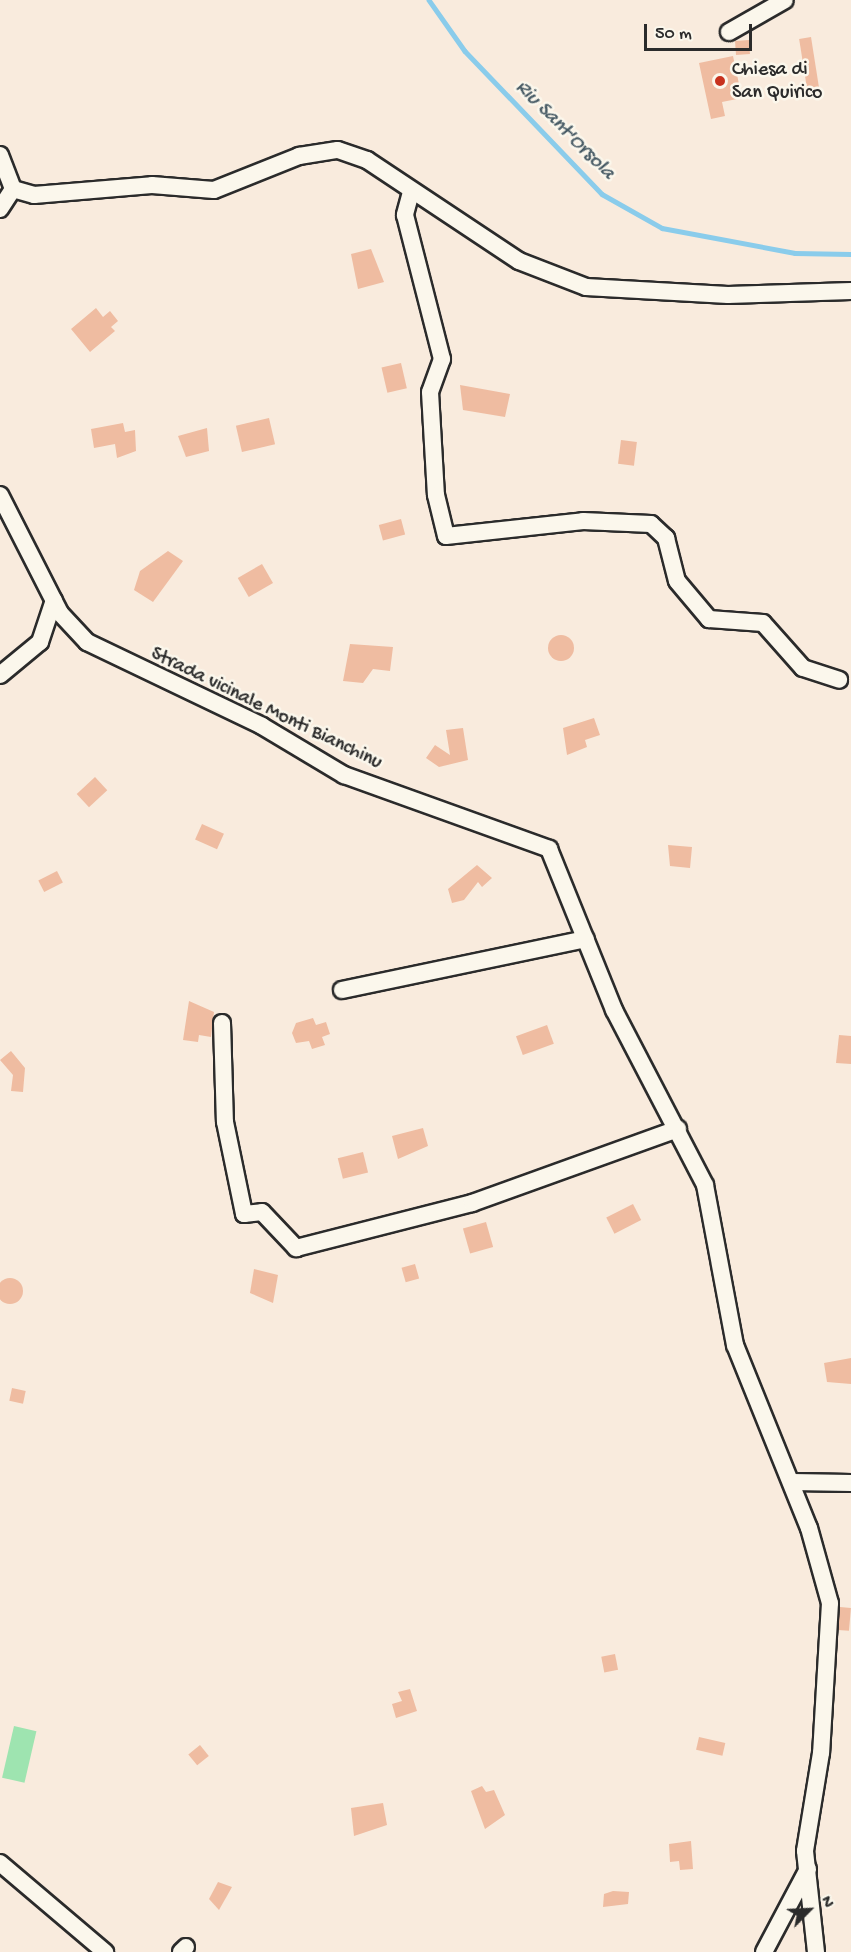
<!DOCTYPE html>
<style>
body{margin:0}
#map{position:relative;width:851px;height:1952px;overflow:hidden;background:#f9ebdd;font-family:"Gochi Hand",sans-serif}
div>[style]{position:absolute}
.green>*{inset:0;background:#9ee4b0;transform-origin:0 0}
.stream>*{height:4.5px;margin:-2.25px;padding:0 2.25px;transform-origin:2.25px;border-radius:2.25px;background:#8acceb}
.building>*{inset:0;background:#efbca1;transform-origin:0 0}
.round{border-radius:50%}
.roads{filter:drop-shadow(2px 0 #2b2b2b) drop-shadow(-2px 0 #2b2b2b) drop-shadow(0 2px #2b2b2b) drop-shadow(0 -2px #2b2b2b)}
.street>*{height:16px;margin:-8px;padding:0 8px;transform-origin:8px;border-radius:8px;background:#fbf7ec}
.dots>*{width:16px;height:16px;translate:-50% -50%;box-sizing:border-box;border:3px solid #fbf7ec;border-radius:50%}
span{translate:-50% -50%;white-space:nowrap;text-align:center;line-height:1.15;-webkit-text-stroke:5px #fbf7ec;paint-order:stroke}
.poi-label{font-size:20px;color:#2b2b2b}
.left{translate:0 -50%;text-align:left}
.street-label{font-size:20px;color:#2b2b2b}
.water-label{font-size:21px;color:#485b65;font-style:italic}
.north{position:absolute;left:779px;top:1880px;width:60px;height:60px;-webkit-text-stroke:4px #fbf7ec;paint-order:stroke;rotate:66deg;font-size:16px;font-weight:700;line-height:24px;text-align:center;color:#2b2b2b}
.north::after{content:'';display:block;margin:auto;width:21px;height:27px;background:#2b2b2b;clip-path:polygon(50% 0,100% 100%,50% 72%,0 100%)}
.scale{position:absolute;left:644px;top:24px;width:108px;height:27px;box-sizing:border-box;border:3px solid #2b2b2b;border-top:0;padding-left:8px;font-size:18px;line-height:21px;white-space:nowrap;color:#2b2b2b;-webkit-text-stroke:4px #fbf7ec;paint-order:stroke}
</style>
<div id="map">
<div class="green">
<div style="left:14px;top:1726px;width:23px;height:53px;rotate:13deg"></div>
</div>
<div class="stream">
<div style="left:429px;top:0;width:62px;rotate:54.8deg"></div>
<div style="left:465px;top:51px;width:198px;rotate:46.2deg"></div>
<div style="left:602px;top:194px;width:69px;rotate:29.5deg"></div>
<div style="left:662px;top:228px;width:135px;rotate:10.6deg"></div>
<div style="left:795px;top:253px;width:56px;rotate:1deg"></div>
</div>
<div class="building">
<div style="left:811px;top:37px;width:61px;height:12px;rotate:81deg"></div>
<div style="left:749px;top:40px;width:14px;height:14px;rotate:86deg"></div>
<div style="clip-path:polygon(733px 56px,742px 98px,722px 102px,725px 116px,711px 119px,699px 63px)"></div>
<div style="clip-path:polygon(371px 249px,384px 282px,358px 289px,351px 254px)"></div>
<div style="clip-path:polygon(96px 308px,103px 317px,110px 311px,118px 321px,111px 327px,115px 331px,90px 352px,71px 329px)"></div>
<div style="left:401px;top:363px;width:26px;height:20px;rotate:77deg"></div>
<div style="clip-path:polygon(460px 385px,510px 394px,505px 417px,463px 410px)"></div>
<div style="left:269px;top:418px;width:27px;height:34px;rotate:77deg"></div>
<div style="clip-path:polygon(123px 423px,125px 432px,135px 430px,136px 451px,117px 458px,115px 444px,94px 448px,91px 429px)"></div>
<div style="clip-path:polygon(207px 428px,209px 451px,186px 457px,178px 436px)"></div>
<div style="left:621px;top:440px;width:16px;height:24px;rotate:7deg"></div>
<div style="left:401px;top:519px;width:16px;height:23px;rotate:75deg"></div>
<div style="clip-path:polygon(168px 551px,183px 561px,153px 602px,134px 590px,140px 571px)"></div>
<div style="left:262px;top:564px;width:22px;height:28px;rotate:60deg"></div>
<div class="round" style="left:548px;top:635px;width:26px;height:26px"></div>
<div style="clip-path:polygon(350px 644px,393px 647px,390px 671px,373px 669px,363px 683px,343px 681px)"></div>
<div style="clip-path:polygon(594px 718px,600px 735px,585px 740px,587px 747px,567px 755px,563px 728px)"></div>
<div style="clip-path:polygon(463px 728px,468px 760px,439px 767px,426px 758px,435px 745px,450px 755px,446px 730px)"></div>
<div style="left:95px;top:777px;width:18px;height:25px;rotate:47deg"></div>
<div style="left:202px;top:824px;width:24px;height:17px;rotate:24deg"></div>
<div style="clip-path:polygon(668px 845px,692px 847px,690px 868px,670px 866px)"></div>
<div style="clip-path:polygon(477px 865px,492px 878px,482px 887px,478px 882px,464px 900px,452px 903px,448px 889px)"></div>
<div style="left:57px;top:871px;width:13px;height:21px;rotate:63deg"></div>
<div style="clip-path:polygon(189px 1001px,214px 1012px,211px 1037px,199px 1035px,198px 1042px,183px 1040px)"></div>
<div style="clip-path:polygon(313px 1018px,316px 1025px,326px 1022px,330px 1034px,322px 1037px,325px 1045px,312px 1049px,309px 1041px,296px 1043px,292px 1033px,296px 1023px)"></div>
<div style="left:547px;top:1025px;width:20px;height:33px;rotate:70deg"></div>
<div style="clip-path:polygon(839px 1035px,851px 1036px,851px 1064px,836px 1063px)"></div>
<div style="clip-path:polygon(11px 1051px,25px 1068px,23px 1092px,11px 1091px,13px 1075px,0 1060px)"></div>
<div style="clip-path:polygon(423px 1128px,428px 1146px,398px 1159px,392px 1136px)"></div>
<div style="left:363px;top:1152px;width:21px;height:26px;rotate:76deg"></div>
<div style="left:633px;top:1204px;width:18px;height:30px;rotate:63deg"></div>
<div style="left:486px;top:1222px;width:26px;height:24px;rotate:74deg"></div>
<div style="left:415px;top:1264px;width:15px;height:14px;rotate:74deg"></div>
<div style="clip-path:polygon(254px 1269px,278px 1275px,273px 1303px,250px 1293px)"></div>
<div class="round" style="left:-3px;top:1278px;width:26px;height:26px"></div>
<div style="clip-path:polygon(851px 1358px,851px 1384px,827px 1382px,824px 1363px)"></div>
<div style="left:12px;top:1388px;width:14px;height:13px;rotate:12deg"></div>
<div style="left:840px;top:1607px;width:11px;height:23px;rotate:5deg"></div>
<div style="left:615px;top:1654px;width:16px;height:14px;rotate:79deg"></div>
<div style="clip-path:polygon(410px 1689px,417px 1711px,396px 1718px,392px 1704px,402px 1701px,398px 1692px)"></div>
<div style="left:699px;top:1737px;width:27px;height:13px;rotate:13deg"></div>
<div style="left:200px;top:1745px;width:14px;height:15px;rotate:51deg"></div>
<div style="clip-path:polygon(482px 1786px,486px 1792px,494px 1790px,505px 1815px,485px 1829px,471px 1791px)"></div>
<div style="clip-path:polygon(383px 1803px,387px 1825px,354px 1836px,351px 1808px)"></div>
<div style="clip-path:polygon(691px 1841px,693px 1869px,680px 1870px,679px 1861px,670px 1862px,669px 1844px)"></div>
<div style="clip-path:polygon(218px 1882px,232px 1887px,219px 1910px,209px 1899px)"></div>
<div style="clip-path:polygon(613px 1891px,629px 1892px,628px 1904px,603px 1907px,604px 1894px)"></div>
</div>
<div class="roads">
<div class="street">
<div style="left:729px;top:32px;width:64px;rotate:-29.7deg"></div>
<div style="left:0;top:155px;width:36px;rotate:69deg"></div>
<div style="left:13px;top:189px;width:22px;rotate:16deg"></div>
<div style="left:34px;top:195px;width:118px;rotate:-4.8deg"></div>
<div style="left:152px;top:185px;width:62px;rotate:4.6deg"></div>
<div style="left:214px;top:190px;width:92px;rotate:-21.8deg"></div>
<div style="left:299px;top:156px;width:39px;rotate:-9deg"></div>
<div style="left:338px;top:150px;width:31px;rotate:19deg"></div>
<div style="left:367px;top:160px;width:182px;rotate:33.6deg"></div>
<div style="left:519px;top:261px;width:72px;rotate:21.2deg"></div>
<div style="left:586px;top:287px;width:142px;rotate:3.2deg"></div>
<div style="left:728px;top:295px;width:123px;rotate:-1.9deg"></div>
<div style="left:411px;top:192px;width:24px;rotate:105deg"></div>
<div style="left:405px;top:215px;width:149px;rotate:75.6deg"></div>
<div style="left:442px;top:359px;width:35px;rotate:110deg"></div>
<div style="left:430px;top:392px;width:103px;rotate:86.7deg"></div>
<div style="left:436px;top:495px;width:42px;rotate:76.3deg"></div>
<div style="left:446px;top:536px;width:138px;rotate:-6.2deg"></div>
<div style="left:583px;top:521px;width:68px;rotate:2.5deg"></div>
<div style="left:651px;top:524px;width:21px;rotate:43deg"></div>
<div style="left:666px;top:538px;width:44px;rotate:75.7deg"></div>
<div style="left:677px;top:581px;width:50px;rotate:49.9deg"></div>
<div style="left:709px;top:619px;width:54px;rotate:4.2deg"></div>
<div style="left:763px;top:623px;width:60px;rotate:48.4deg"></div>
<div style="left:803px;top:668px;width:38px;rotate:18deg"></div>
<div style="left:0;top:209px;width:24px;rotate:-57deg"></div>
<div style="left:0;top:495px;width:132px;rotate:63deg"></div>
<div style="left:60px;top:613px;width:40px;rotate:47deg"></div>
<div style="left:87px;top:642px;width:194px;rotate:25.6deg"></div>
<div style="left:262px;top:726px;width:96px;rotate:30.9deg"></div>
<div style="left:344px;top:775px;width:218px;rotate:19.8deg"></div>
<div style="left:549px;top:849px;width:174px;rotate:68deg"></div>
<div style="left:614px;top:1010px;width:197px;rotate:62.5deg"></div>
<div style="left:705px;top:1185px;width:163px;rotate:79.4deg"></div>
<div style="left:735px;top:1345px;width:197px;rotate:68deg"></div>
<div style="left:809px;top:1528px;width:78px;rotate:74.4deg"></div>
<div style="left:830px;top:1603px;width:150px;rotate:93.4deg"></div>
<div style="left:821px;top:1753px;width:99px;rotate:99.3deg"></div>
<div style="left:805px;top:1851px;width:102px;rotate:83.8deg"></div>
<div style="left:0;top:675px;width:52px;rotate:-39.5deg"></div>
<div style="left:40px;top:642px;width:44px;rotate:-71.6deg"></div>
<div style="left:342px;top:990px;width:249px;rotate:-11.8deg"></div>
<div style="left:222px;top:1023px;width:99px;rotate:88.3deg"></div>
<div style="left:225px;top:1122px;width:94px;rotate:78.3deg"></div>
<div style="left:244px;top:1214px;width:18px;rotate:-6deg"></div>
<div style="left:262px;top:1212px;width:50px;rotate:46.6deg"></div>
<div style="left:296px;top:1248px;width:182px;rotate:-14.3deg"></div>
<div style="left:472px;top:1203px;width:219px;rotate:-19.8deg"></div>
<div style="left:792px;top:1482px;width:59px;rotate:1deg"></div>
<div style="left:0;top:1863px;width:138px;rotate:40.3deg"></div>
<div style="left:181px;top:1952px;width:7px;rotate:-45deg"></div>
<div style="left:764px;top:1952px;width:94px;rotate:-62.1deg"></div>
</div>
</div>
<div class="dots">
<div style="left:720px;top:81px;background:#c8321e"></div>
</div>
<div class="poi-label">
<span class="left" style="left:732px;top:82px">Chiesa di<br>San Quirico</span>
</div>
<div class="street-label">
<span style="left:266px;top:709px;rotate:26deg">Strada vicinale Monti Bianchinu</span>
</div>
<div class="water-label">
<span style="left:564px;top:131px;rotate:45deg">Riu Sant'Orsola</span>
</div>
<div class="north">N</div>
<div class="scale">50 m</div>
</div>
